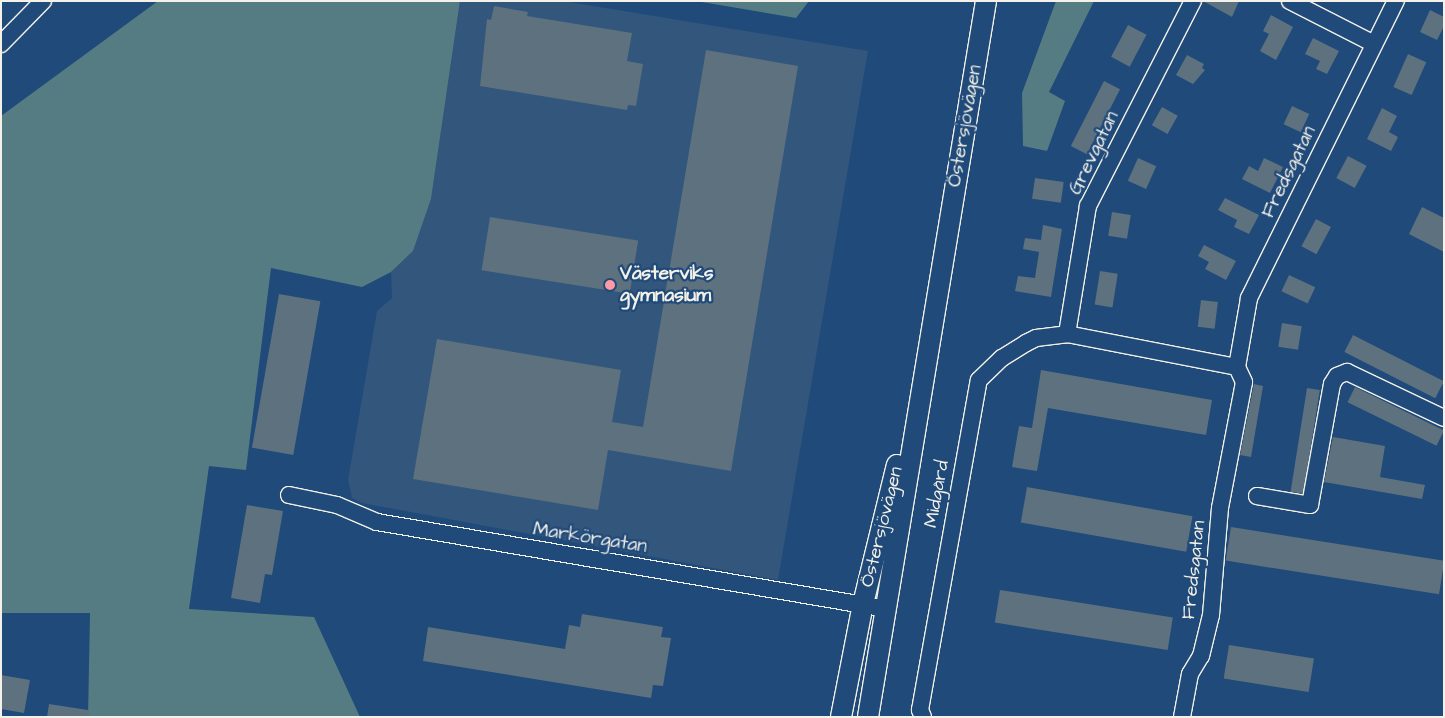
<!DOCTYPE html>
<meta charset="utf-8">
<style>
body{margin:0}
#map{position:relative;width:1445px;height:718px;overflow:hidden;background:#1f4a7a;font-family:"Architects Daughter",sans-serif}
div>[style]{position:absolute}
.built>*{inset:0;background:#32567c}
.green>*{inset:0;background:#557c82}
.building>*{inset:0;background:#5d717f;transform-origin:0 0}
.roads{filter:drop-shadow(1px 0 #f4f1e8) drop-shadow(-1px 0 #f4f1e8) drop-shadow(0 1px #f4f1e8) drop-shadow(0 -1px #f4f1e8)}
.minor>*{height:16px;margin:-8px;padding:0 8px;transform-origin:8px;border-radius:8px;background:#1f4a7a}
.major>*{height:20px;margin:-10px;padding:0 10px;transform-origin:10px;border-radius:10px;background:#1f4a7a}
.dots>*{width:14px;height:14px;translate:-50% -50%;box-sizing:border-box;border:2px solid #1f4a7a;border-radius:50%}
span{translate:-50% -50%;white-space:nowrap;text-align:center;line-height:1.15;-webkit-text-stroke:4.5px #1f4a7a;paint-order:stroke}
.street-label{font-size:19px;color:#f4f1e8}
.poi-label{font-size:19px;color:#f4f1e8;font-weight:700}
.left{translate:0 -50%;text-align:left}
.frame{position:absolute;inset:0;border:2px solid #f4f1e8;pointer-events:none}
</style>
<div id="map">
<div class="built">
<div style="clip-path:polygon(460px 1px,563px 1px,868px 51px,778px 580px,362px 503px,352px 498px,348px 480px,377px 311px,392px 298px,391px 272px,413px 251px,431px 199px)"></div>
</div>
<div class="green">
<div style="clip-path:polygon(158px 1px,460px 1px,431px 199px,413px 251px,391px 272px,362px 287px,271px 268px,246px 470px,209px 466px,189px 609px,314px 617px,360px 717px,88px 717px,90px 613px,1px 613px,1px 116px)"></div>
<div style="clip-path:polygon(696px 1px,809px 1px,796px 18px)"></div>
<div style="clip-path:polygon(1056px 1px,1094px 1px,1049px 92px,1065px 101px,1047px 151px,1023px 146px,1022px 93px)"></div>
</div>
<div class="building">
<div style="clip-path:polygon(1203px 1px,1239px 1px,1232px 17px)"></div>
<div style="clip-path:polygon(494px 6px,528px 12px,527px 16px,632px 33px,627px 61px,643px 64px,636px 106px,628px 105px,627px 110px,480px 86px,487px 19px,491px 20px)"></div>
<div style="clip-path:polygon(1430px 10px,1444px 17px,1444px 26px,1437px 40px,1420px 32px)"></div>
<div style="clip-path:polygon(1271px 15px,1293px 27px,1276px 60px,1260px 51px,1269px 34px,1263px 31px)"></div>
<div style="left:1128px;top:25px;width:21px;height:36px;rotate:28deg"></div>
<div style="clip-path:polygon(1313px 38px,1339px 51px,1327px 74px,1316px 69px,1320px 61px,1305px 54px)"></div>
<div style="clip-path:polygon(706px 50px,798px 66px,731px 471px,608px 450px,598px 510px,413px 479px,437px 339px,621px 370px,612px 422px,643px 427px)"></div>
<div style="left:1408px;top:54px;width:20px;height:36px;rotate:24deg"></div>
<div style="clip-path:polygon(1187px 55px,1204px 64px,1202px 68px,1205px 70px,1193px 84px,1176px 75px)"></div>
<div style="left:1104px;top:81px;width:18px;height:73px;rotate:27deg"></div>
<div style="left:1292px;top:106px;width:19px;height:20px;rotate:25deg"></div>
<div style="left:1162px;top:107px;width:18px;height:21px;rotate:29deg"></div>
<div style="clip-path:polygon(1382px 108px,1397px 116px,1389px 132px,1398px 137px,1391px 151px,1367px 139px)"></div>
<div style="left:1348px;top:156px;width:21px;height:25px;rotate:28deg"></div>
<div style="left:1138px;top:158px;width:20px;height:25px;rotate:24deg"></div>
<div style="clip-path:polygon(1264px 158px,1283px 167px,1270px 193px,1242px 179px,1249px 166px,1258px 171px)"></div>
<div style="left:1035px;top:178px;width:29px;height:21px;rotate:8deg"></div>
<div style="clip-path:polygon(1225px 198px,1259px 215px,1249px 234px,1234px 227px,1237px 220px,1218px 210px)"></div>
<div style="clip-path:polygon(1422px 207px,1444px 218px,1444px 252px,1409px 234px)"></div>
<div style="left:1112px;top:212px;width:19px;height:24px;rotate:9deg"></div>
<div style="left:490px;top:217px;width:150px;height:54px;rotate:9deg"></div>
<div style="left:1316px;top:219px;width:17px;height:31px;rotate:28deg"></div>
<div style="clip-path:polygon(1043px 225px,1062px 229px,1051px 297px,1015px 291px,1018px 276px,1035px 278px,1039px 252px,1023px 249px,1025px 238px,1041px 240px)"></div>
<div style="clip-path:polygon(1204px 245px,1236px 261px,1226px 280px,1205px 269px,1209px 262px,1198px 256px)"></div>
<div style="left:1100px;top:271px;width:18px;height:34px;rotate:9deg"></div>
<div style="left:1289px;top:275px;width:29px;height:18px;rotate:25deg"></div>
<div style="left:279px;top:294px;width:42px;height:156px;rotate:10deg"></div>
<div style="left:1201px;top:300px;width:17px;height:27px;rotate:7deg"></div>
<div style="left:1282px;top:323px;width:20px;height:24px;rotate:9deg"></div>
<div style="left:1353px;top:335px;width:102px;height:19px;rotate:27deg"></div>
<div style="clip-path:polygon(1041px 370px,1212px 400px,1206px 435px,1048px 408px,1037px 471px,1012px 467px,1019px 426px,1032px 428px)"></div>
<div style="clip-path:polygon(1254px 384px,1263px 386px,1251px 457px,1240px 455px)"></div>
<div style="left:1355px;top:387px;width:99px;height:17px;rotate:26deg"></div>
<div style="left:1307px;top:388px;width:13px;height:105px;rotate:9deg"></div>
<div style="clip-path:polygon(1333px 437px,1385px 446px,1380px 477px,1425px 485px,1422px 499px,1324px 482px)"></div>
<div style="left:1027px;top:487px;width:168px;height:36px;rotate:10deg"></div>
<div style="clip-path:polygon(247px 505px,283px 511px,272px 575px,265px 574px,260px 603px,231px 598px)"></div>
<div style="left:1231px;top:527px;width:216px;height:34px;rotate:9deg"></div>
<div style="left:1000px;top:590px;width:175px;height:33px;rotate:9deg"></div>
<div style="clip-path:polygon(582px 614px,663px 627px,661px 637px,671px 638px,663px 686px,653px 685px,651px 698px,423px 661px,428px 627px,565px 649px,569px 625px,580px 627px)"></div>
<div style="left:1229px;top:645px;width:86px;height:34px;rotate:9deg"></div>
<div style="clip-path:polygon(1px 675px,30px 680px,24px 713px,1px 709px)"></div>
<div style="clip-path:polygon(49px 704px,88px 710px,88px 717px,47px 717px)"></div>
</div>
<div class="roads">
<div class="minor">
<div style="left:1290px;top:1px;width:94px;rotate:27.1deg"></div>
<div style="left:1px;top:44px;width:60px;rotate:-45.7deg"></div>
<div style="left:1067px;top:334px;width:130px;rotate:-80.7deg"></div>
<div style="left:1088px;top:206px;width:230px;rotate:-62.9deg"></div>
<div style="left:289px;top:495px;width:49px;rotate:11.8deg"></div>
<div style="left:337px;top:505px;width:43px;rotate:23deg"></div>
<div style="left:377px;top:522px;width:517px;rotate:9.68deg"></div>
<div style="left:1257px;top:496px;width:54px;rotate:9.6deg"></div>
<div style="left:1310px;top:505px;width:123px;rotate:-79.7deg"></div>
<div style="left:1332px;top:384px;width:9px;rotate:-58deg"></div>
<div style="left:1337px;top:376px;width:11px;rotate:-22deg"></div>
<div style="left:1347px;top:372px;width:107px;rotate:25.4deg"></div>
<div style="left:923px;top:717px;width:8px;rotate:-113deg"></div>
<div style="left:920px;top:710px;width:335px;rotate:-79.9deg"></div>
<div style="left:979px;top:380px;width:32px;rotate:-44deg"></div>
<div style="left:1002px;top:358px;width:28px;rotate:-32deg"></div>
<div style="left:1026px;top:343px;width:11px;rotate:-27deg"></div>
<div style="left:1036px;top:338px;width:31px;rotate:-7deg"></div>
<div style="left:1067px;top:334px;width:173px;rotate:11deg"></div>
<div style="left:1237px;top:367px;width:70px;rotate:-80.1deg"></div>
<div style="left:1249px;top:298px;width:331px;rotate:-63.7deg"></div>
<div style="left:1182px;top:717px;width:44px;rotate:-79.5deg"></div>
<div style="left:1190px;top:674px;width:21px;rotate:-59deg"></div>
<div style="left:1201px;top:656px;width:42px;rotate:-76.3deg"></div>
<div style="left:1211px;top:615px;width:107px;rotate:-85.2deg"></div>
<div style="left:1220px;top:508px;width:128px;rotate:-79.2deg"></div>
<div style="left:1244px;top:382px;width:17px;rotate:-115deg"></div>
</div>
<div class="major">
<div style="left:841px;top:717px;width:115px;rotate:-79deg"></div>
<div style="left:863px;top:604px;width:143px;rotate:-76.3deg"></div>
<div style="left:868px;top:717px;width:726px;rotate:-80.64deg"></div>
</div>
</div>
<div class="dots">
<div style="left:610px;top:285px;background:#ff9aa2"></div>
</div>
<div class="street-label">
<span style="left:965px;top:126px;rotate:-80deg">Östersjövägen</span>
<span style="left:1094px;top:153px;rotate:-64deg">Grevgatan</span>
<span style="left:1289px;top:172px;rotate:-64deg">Fredsgatan</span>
<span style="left:937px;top:494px;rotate:-80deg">Midgård</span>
<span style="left:882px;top:527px;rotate:-76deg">Östersjövägen</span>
<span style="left:590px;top:538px;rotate:9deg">Markörgatan</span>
<span style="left:1194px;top:570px;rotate:-84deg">Fredsgatan</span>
</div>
<div class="poi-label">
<span class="left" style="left:620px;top:285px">Västerviks<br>gymnasium</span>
</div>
<div class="frame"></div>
</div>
